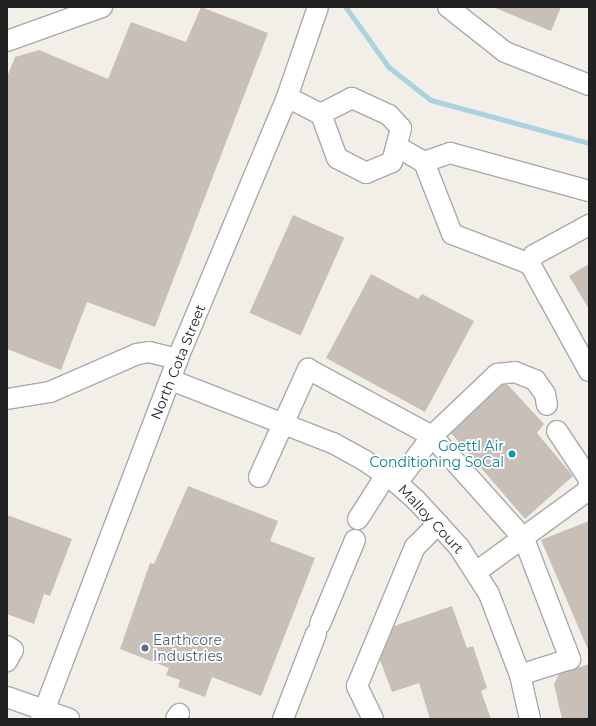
<!DOCTYPE html>
<style>
body{margin:0}
#map{position:relative;width:596px;height:726px;overflow:hidden;background:#f2efe9;font-family:Montserrat,sans-serif}
div>[style]{position:absolute}
.stream>*{height:4.5px;margin:-2.25px;padding:0 2.25px;transform-origin:2.25px;border-radius:2.25px;background:#aad3df}
.building>*{inset:0;background:#c7bfb8;transform-origin:0 0}
.roads{filter:drop-shadow(1px 0 #a9a9a9) drop-shadow(-1px 0 #a9a9a9) drop-shadow(0 1px #a9a9a9) drop-shadow(0 -1px #a9a9a9)}
.minor>*{height:20px;margin:-10px;padding:0 10px;transform-origin:10px;border-radius:10px;background:#fff}
.dots>*{width:11px;height:11px;translate:-50% -50%;box-sizing:border-box;border:2px solid #fff;border-radius:50%}
span{translate:-50% -50%;white-space:nowrap;text-align:center;line-height:1.15;-webkit-text-stroke:3.5px #fff;paint-order:stroke}
.street-label{font-size:14px;color:#222}
.culture-label{font-size:14px;color:#0d838f}
.right{translate:-100% -50%;text-align:right}
.service-label{font-size:14px;color:#4e5e75}
.left{translate:0 -50%;text-align:left}
.frame{position:absolute;inset:0;border:8px solid #222;pointer-events:none}
</style>
<div id="map">
<div class="stream">
<div style="left:346px;top:7px;width:74px;rotate:54.4deg"></div>
<div style="left:389px;top:67px;width:53px;rotate:38.2deg"></div>
<div style="left:431px;top:100px;width:164px;rotate:15.2deg"></div>
</div>
<div class="building">
<div style="clip-path:polygon(201px 7px,268px 33px,155px 327px,87px 302px,61px 370px,7px 349px,7px 77px,15px 57px,39px 50px,108px 79px,131px 22px,186px 42px)"></div>
<div style="clip-path:polygon(493px 7px,561px 7px,551px 31px)"></div>
<div style="left:293px;top:215px;width:56px;height:107px;rotate:24deg"></div>
<div style="clip-path:polygon(589px 264px,589px 309px,569px 276px)"></div>
<div style="clip-path:polygon(371px 274px,418px 299px,422px 294px,474px 321px,425px 412px,326px 358px)"></div>
<div style="clip-path:polygon(507px 384px,544px 424px,537px 433px,573px 476px,525px 519px,451px 433px,502px 385px)"></div>
<div style="clip-path:polygon(188px 486px,278px 521px,270px 541px,315px 558px,261px 696px,212px 677px,205px 697px,178px 687px,180px 680px,166px 675px,169px 668px,120px 649px,150px 563px,154px 564px)"></div>
<div style="clip-path:polygon(7px 515px,72px 539px,50px 596px,44px 594px,34px 624px,7px 614px)"></div>
<div style="clip-path:polygon(589px 521px,589px 652px,541px 540px)"></div>
<div style="clip-path:polygon(452px 606px,467px 648px,473px 646px,487px 688px,481px 691px,491px 719px,430px 719px,419px 683px,392px 692px,380px 660px,394px 626px)"></div>
<div style="clip-path:polygon(589px 664px,589px 719px,562px 719px,554px 684px,559px 674px)"></div>
</div>
<div class="roads">
<div class="minor">
<div style="left:448px;top:7px;width:73px;rotate:38.3deg"></div>
<div style="left:505px;top:52px;width:90px;rotate:21.4deg"></div>
<div style="left:7px;top:41px;width:101px;rotate:-19.7deg"></div>
<div style="left:287px;top:97px;width:38px;rotate:27deg"></div>
<div style="left:321px;top:114px;width:47px;rotate:70deg"></div>
<div style="left:337px;top:158px;width:33px;rotate:27deg"></div>
<div style="left:366px;top:173px;width:28px;rotate:-23deg"></div>
<div style="left:392px;top:162px;width:35px;rotate:-75deg"></div>
<div style="left:401px;top:128px;width:18px;rotate:-133deg"></div>
<div style="left:389px;top:115px;width:41px;rotate:-155.3deg"></div>
<div style="left:352px;top:98px;width:35px;rotate:153deg"></div>
<div style="left:396px;top:146px;width:32px;rotate:30deg"></div>
<div style="left:424px;top:162px;width:28px;rotate:-19deg"></div>
<div style="left:450px;top:153px;width:144px;rotate:15.3deg"></div>
<div style="left:424px;top:162px;width:77px;rotate:68.7deg"></div>
<div style="left:452px;top:234px;width:84px;rotate:21deg"></div>
<div style="left:530px;top:264px;width:122px;rotate:61.1deg"></div>
<div style="left:530px;top:264px;width:10px;rotate:-66deg"></div>
<div style="left:534px;top:255px;width:63px;rotate:-28.6deg"></div>
<div style="left:171px;top:380px;width:174px;rotate:21.3deg"></div>
<div style="left:333px;top:443px;width:35px;rotate:29deg"></div>
<div style="left:364px;top:460px;width:40px;rotate:34.9deg"></div>
<div style="left:397px;top:483px;width:25px;rotate:42deg"></div>
<div style="left:416px;top:500px;width:64px;rotate:47.5deg"></div>
<div style="left:459px;top:547px;width:56px;rotate:57.4deg"></div>
<div style="left:489px;top:594px;width:87px;rotate:69.1deg"></div>
<div style="left:520px;top:675px;width:45px;rotate:77.2deg"></div>
<div style="left:7px;top:399px;width:44px;rotate:-9.2deg"></div>
<div style="left:50px;top:392px;width:95px;rotate:-23.6deg"></div>
<div style="left:137px;top:354px;width:12px;rotate:-9deg"></div>
<div style="left:149px;top:352px;width:30px;rotate:14deg"></div>
<div style="left:557px;top:431px;width:58px;rotate:56.3deg"></div>
<div style="left:259px;top:477px;width:119px;rotate:-65.6deg"></div>
<div style="left:308px;top:369px;width:141px;rotate:28.4deg"></div>
<div style="left:432px;top:436px;width:138px;rotate:48.2deg"></div>
<div style="left:524px;top:539px;width:129px;rotate:69deg"></div>
<div style="left:570px;top:659px;width:52px;rotate:162.3deg"></div>
<div style="left:397px;top:483px;width:59px;rotate:-53.3deg"></div>
<div style="left:432px;top:436px;width:90px;rotate:-43.6deg"></div>
<div style="left:497px;top:374px;width:18px;rotate:-6deg"></div>
<div style="left:515px;top:372px;width:22px;rotate:22deg"></div>
<div style="left:535px;top:380px;width:17px;rotate:54deg"></div>
<div style="left:545px;top:394px;width:11px;rotate:80deg"></div>
<div style="left:358px;top:519px;width:52px;rotate:-57.5deg"></div>
<div style="left:476px;top:572px;width:137px;rotate:-36.1deg"></div>
<div style="left:587px;top:491px;width:7px;rotate:-74deg"></div>
<div style="left:320px;top:624px;width:91px;rotate:-67.4deg"></div>
<div style="left:7px;top:646px;width:7px;rotate:34deg"></div>
<div style="left:13px;top:650px;width:13px;rotate:119deg"></div>
<div style="left:7px;top:697px;width:66px;rotate:19.5deg"></div>
<div style="left:41px;top:719px;width:399px;rotate:-69.2deg"></div>
<div style="left:183px;top:346px;width:270px;rotate:-67.3deg"></div>
<div style="left:287px;top:97px;width:95px;rotate:-71deg"></div>
<div style="left:176px;top:719px;width:6px;rotate:-59deg"></div>
<div style="left:283px;top:719px;width:91px;rotate:-68.8deg"></div>
<div style="left:373px;top:719px;width:37px;rotate:-116deg"></div>
<div style="left:357px;top:686px;width:151px;rotate:-67.4deg"></div>
<div style="left:415px;top:547px;width:33px;rotate:-45deg"></div>
</div>
</div>
<div class="dots">
<div style="left:512px;top:454px;background:#0f9aa8"></div>
<div style="left:145px;top:648px;background:#5c6f8a"></div>
</div>
<div class="street-label">
<span style="left:178px;top:362px;rotate:-68deg">North Cota Street</span>
<span style="left:431px;top:519px;rotate:47deg">Malloy Court</span>
</div>
<div class="culture-label">
<span class="right" style="left:504px;top:454px">Goettl Air<br>Conditioning SoCal</span>
</div>
<div class="service-label">
<span class="left" style="left:153px;top:648px">Earthcore<br>Industries</span>
</div>
<div class="frame"></div>
</div>
